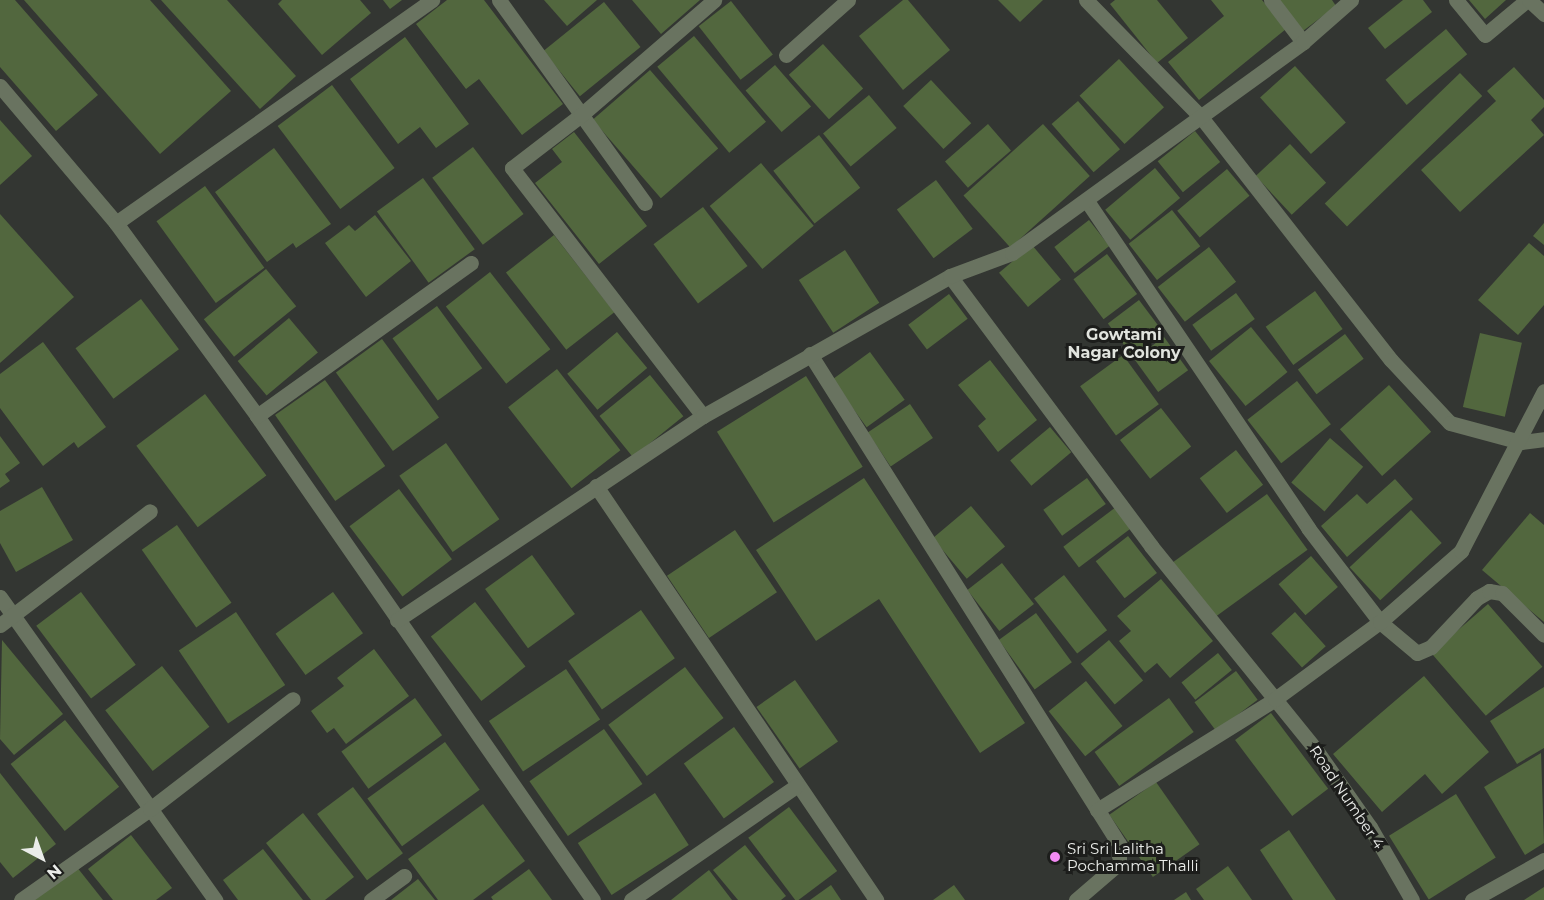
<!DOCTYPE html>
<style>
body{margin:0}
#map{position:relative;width:1544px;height:900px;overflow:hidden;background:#333632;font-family:Montserrat,sans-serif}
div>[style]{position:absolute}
.building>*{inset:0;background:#52673e;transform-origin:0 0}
.minor>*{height:15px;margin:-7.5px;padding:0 7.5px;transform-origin:7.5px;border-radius:7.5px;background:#697360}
.dots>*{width:16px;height:16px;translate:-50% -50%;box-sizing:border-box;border:3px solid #1c1d1b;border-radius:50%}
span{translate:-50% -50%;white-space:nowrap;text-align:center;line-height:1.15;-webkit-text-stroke:6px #1c1d1b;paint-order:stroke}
.street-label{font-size:15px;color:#eaece9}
.poi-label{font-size:15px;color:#eaece9}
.left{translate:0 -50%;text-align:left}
.neighbourhood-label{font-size:16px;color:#e1e4de;font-weight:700}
.north{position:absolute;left:12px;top:828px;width:60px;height:60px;-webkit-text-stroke:4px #1c1d1b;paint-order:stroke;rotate:139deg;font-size:16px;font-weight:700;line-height:24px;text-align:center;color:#eaece9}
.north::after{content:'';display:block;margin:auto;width:21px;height:27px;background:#eaece9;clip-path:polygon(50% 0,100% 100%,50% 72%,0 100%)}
</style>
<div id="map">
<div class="building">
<div style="clip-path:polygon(0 0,15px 0,98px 95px,56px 131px,0 67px)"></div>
<div style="clip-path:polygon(24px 0,150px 0,231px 91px,160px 154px)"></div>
<div style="clip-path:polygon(161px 0,227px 0,296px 76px,260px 109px)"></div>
<div style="clip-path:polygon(282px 0,360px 0,371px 13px,322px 55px,278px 4px)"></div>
<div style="clip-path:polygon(383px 0,402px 0,390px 9px)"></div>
<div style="clip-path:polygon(447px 0,484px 0,563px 104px,522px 135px,479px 79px,466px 89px,416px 24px)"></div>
<div style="clip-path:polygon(544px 0,597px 0,567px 26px)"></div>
<div style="clip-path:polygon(632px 0,700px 0,661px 34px)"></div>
<div style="clip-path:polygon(903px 0,908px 0,950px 50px,903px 90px,859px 36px)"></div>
<div style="clip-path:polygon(998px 0,1043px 0,1020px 22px)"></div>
<div style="clip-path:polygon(1115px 0,1157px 0,1188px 38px,1157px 63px,1110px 4px)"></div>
<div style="clip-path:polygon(1211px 0,1262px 0,1286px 29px,1199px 100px,1168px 62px,1224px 16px)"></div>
<div style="clip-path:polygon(1279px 0,1332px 0,1336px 6px,1303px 31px)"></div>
<div style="clip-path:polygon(1403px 0,1423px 0,1432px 12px,1385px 49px,1368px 28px)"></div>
<div style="clip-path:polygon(1469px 0,1506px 0,1485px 19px)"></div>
<div style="left:731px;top:1px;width:68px;height:41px;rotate:52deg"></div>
<div style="left:604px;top:2px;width:58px;height:78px;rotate:51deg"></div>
<div style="left:1446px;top:29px;width:33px;height:79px;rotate:50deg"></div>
<div style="left:694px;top:36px;width:112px;height:48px;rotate:50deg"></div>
<div style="clip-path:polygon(405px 37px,469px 124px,436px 148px,420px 127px,398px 144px,350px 79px)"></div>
<div style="left:823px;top:44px;width:60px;height:46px;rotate:48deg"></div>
<div style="left:1119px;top:59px;width:66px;height:54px;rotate:47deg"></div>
<div style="left:775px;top:65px;width:55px;height:39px;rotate:49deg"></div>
<div style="left:1295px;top:66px;width:76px;height:47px;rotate:48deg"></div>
<div style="clip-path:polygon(1514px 67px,1544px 100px,1544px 107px,1531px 120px,1544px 135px,1460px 212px,1421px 170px,1496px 101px,1487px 91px)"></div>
<div style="left:650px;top:70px;width:104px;height:76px;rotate:49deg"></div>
<div style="left:1460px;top:73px;width:32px;height:188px;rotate:46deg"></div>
<div style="left:931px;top:80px;width:59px;height:38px;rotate:47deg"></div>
<div style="left:332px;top:85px;width:104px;height:68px;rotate:53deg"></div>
<div style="left:869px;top:95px;width:43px;height:60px;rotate:50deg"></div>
<div style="left:1078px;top:101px;width:64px;height:35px;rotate:49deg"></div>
<div style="clip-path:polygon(0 120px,32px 156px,0 185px)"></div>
<div style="left:988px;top:124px;width:35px;height:57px;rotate:49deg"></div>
<div style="left:1043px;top:124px;width:70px;height:107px;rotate:48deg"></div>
<div style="left:1195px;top:131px;width:40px;height:48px;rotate:51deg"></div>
<div style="clip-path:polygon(574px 132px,647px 226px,599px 264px,535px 183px,562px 162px,552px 149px)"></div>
<div style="left:819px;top:135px;width:67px;height:58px;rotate:52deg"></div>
<div style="left:1290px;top:144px;width:53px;height:47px;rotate:47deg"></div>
<div style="left:473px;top:147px;width:84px;height:51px;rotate:53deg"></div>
<div style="clip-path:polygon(274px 148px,331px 224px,296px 248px,293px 243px,267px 262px,215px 192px)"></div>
<div style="left:761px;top:163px;width:82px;height:67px;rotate:50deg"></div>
<div style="left:1155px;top:168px;width:39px;height:65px;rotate:50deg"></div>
<div style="left:1227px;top:169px;width:35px;height:65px;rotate:50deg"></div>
<div style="left:423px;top:178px;width:88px;height:57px;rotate:54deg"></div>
<div style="left:936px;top:180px;width:61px;height:49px;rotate:53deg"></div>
<div style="left:205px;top:186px;width:101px;height:60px;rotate:54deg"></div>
<div style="left:703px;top:207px;width:74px;height:62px;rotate:53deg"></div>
<div style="left:1172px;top:210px;width:46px;height:55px;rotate:52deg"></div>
<div style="clip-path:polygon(0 214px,74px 297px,0 363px)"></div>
<div style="clip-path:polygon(375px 215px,411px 261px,366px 297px,325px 243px,349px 225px,355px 231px)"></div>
<div style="left:1089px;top:220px;width:33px;height:44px;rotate:52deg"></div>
<div style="clip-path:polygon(1544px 223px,1544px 245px,1533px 236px)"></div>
<div style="left:554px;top:235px;width:98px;height:61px;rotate:52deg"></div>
<div style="clip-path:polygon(1529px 243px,1544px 256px,1544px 305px,1518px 335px,1478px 300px)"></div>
<div style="left:1032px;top:245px;width:45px;height:43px;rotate:50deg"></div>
<div style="left:1209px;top:247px;width:44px;height:65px;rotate:52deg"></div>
<div style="left:845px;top:250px;width:63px;height:55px;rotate:57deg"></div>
<div style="left:1107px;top:254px;width:50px;height:42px;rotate:53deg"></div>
<div style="left:266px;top:269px;width:48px;height:80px;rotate:51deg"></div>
<div style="left:490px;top:272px;width:98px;height:56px;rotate:52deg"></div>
<div style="left:1315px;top:291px;width:47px;height:61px;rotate:54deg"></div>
<div style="left:1236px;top:293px;width:32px;height:54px;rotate:54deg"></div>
<div style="left:949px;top:294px;width:31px;height:51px;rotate:53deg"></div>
<div style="left:141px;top:299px;width:63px;height:82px;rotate:53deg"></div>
<div style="left:1139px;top:300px;width:40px;height:39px;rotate:53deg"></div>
<div style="left:437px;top:306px;width:77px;height:55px;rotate:54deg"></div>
<div style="left:289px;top:318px;width:45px;height:67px;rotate:50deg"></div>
<div style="left:1251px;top:327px;width:58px;height:54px;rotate:51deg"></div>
<div style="left:617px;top:332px;width:47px;height:65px;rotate:50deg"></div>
<div style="left:1480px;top:333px;width:43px;height:76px;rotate:13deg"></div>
<div style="left:1345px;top:334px;width:31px;height:59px;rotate:53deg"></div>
<div style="left:1164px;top:337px;width:41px;height:37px;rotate:54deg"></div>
<div style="left:382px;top:339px;width:97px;height:57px;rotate:54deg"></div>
<div style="clip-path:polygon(43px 342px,106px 427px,78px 448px,74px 442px,43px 466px,0 408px,0 374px)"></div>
<div style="left:870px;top:352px;width:59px;height:47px;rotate:54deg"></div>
<div style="left:1123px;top:355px;width:61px;height:53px;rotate:54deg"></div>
<div style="clip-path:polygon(990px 360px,1037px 420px,998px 452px,978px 426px,986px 419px,958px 385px)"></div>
<div style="left:557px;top:369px;width:103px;height:62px;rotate:52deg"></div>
<div style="left:650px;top:375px;width:53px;height:65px;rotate:51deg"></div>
<div style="left:806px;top:376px;width:107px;height:105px;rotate:58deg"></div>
<div style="left:325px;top:380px;width:105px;height:61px;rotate:55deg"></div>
<div style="left:1297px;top:381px;width:55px;height:63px;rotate:52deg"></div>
<div style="left:1389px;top:385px;width:63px;height:66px;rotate:48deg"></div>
<div style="left:205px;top:394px;width:102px;height:86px;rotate:53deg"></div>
<div style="left:910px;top:404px;width:41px;height:51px;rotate:56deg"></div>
<div style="left:1161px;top:408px;width:49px;height:52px;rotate:52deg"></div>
<div style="left:1050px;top:427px;width:33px;height:52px;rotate:50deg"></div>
<div style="clip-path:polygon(0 436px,20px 463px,5px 474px,10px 481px,0 488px)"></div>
<div style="left:1330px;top:438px;width:44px;height:59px;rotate:41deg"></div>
<div style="left:446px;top:443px;width:93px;height:57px;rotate:55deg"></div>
<div style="left:1236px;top:450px;width:44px;height:46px;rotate:52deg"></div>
<div style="clip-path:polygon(864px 478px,1025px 723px,980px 753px,879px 599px,816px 641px,756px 550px)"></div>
<div style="left:1087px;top:478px;width:32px;height:54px;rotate:54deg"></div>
<div style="clip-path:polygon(1395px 479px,1413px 499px,1347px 557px,1321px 526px,1357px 494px,1367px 504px)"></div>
<div style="clip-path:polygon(42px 487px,73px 540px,16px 572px,0 543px,0 511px)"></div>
<div style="left:399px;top:489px;width:88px;height:62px;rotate:53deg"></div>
<div style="left:1267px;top:494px;width:69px;height:118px;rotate:54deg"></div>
<div style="left:971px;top:506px;width:53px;height:50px;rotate:50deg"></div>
<div style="left:1116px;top:507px;width:26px;height:66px;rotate:53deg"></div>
<div style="left:1411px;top:510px;width:45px;height:84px;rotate:47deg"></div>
<div style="clip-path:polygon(1530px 513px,1544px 525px,1544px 622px,1482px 570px)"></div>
<div style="left:177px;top:525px;width:95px;height:43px;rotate:55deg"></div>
<div style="left:735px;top:530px;width:75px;height:82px;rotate:56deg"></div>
<div style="left:1128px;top:536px;width:47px;height:41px;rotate:52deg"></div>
<div style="left:532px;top:555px;width:73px;height:58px;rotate:54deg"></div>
<div style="left:1311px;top:556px;width:41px;height:43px;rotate:49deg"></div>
<div style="left:1002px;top:563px;width:52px;height:44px;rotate:52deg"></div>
<div style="left:1064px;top:575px;width:70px;height:38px;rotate:52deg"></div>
<div style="clip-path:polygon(1161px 579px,1213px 641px,1170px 678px,1157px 663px,1145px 673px,1119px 641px,1131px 631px,1117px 616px)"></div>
<div style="left:81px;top:592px;width:91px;height:56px;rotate:53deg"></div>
<div style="left:333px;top:592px;width:51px;height:71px;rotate:54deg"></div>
<div style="left:475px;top:602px;width:82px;height:56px;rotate:52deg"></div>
<div style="left:1488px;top:604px;width:83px;height:75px;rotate:49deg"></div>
<div style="left:641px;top:610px;width:59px;height:89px;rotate:55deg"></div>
<div style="left:236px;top:612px;width:88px;height:69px;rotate:56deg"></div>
<div style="left:1295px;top:612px;width:46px;height:32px;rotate:48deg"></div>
<div style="left:1036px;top:613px;width:61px;height:46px;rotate:54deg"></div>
<div style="clip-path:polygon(2px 640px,63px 714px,14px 755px,0 739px)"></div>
<div style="left:1109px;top:640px;width:53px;height:37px;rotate:50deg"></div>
<div style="clip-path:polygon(374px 649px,409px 696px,346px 744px,334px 728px,327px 733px,311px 711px,344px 686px,337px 678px)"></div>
<div style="left:1218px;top:653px;width:22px;height:47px;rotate:51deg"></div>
<div style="left:162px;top:666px;width:77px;height:72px;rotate:52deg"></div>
<div style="left:685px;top:667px;width:64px;height:96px;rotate:53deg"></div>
<div style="left:566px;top:669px;width:61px;height:93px;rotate:56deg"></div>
<div style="left:1236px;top:671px;width:36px;height:52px;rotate:53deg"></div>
<div style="clip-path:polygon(1424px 676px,1489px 752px,1442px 794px,1425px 774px,1382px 812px,1333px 754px)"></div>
<div style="left:795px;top:680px;width:75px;height:47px;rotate:55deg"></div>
<div style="left:1086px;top:681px;width:58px;height:48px;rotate:51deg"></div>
<div style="clip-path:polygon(1544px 687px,1544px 748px,1517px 764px,1490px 721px)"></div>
<div style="left:415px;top:698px;width:46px;height:91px;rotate:54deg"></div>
<div style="left:1169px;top:698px;width:42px;height:92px;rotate:54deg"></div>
<div style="left:1271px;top:713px;width:95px;height:45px;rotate:53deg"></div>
<div style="left:65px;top:720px;width:86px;height:70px;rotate:51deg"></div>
<div style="left:734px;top:727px;width:68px;height:62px;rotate:54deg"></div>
<div style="left:604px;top:729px;width:67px;height:91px;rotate:55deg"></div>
<div style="left:445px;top:742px;width:59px;height:96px;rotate:54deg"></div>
<div style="clip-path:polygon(1541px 753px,1544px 843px,1525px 855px,1484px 787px)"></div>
<div style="clip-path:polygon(0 773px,56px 844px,13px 878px,0 862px)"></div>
<div style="left:1156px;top:782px;width:76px;height:57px;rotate:55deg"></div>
<div style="left:353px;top:787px;width:83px;height:45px;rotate:53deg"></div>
<div style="left:655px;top:793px;width:62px;height:92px;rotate:57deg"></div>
<div style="left:1456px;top:794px;width:75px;height:79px;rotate:58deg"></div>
<div style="clip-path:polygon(483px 804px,525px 861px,473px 900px,438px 900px,408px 859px)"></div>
<div style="left:789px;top:807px;width:80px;height:51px;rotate:53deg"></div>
<div style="clip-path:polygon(303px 813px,354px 877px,325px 900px,311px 900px,266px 843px)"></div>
<div style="clip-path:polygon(1289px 830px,1336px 900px,1293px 900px,1260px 850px)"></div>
<div style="clip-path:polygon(131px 835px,172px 888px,156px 900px,113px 900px,88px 869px)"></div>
<div style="clip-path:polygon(745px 845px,786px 896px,781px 900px,738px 900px,713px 870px)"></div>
<div style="clip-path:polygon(263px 849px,303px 900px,238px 900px,223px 880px)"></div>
<div style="clip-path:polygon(76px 866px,103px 900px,33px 900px)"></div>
<div style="clip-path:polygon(1228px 866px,1252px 900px,1204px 900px,1196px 889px)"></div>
<div style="clip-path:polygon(529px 869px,552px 900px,493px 900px,491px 897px)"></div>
<div style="clip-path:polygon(709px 870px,732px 900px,671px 900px)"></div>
<div style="clip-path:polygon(418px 879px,435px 900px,391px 900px)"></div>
<div style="clip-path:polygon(831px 885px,841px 900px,810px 900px)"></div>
<div style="clip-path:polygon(954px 885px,965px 900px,933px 900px)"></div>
<div style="clip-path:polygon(1544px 887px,1544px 900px,1524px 900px)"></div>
<div style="clip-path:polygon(1186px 892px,1191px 900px,1174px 900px)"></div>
</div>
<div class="minor">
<div style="left:499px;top:0;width:250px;rotate:54.3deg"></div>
<div style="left:1086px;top:0;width:164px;rotate:45.5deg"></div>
<div style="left:1201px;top:117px;width:308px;rotate:52deg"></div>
<div style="left:1391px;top:360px;width:86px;rotate:46.9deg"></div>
<div style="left:1450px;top:423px;width:73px;rotate:15deg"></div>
<div style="left:1521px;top:442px;width:23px;rotate:-7deg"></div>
<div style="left:1271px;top:0;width:53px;rotate:52.7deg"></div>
<div style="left:1456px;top:0;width:45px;rotate:50.4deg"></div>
<div style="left:1485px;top:35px;width:55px;rotate:-39.8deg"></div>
<div style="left:1529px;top:0;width:21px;rotate:43deg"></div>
<div style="left:786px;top:55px;width:83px;rotate:-41.6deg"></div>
<div style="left:0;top:86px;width:180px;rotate:49.7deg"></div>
<div style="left:116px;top:223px;width:239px;rotate:53.8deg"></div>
<div style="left:257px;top:416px;width:589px;rotate:55.23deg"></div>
<div style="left:1087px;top:201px;width:395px;rotate:55.9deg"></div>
<div style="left:1308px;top:528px;width:118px;rotate:52.5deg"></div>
<div style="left:1380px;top:622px;width:48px;rotate:40deg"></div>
<div style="left:1417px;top:653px;width:15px;rotate:-23deg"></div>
<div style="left:1431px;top:647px;width:67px;rotate:-46.8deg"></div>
<div style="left:1477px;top:598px;width:14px;rotate:-30deg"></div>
<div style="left:1489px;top:591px;width:13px;rotate:9deg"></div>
<div style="left:1502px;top:593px;width:59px;rotate:45deg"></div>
<div style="left:116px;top:223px;width:387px;rotate:-35.2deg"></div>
<div style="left:950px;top:276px;width:337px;rotate:53.3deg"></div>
<div style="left:1151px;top:546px;width:262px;rotate:51deg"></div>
<div style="left:1316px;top:750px;width:94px;rotate:55deg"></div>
<div style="left:1370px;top:827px;width:84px;rotate:60.1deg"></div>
<div style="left:810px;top:354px;width:579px;rotate:57.76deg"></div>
<div style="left:1119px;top:844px;width:19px;rotate:90deg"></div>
<div style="left:1119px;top:863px;width:57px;rotate:139.3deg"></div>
<div style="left:257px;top:416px;width:263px;rotate:-35.6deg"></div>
<div style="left:703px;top:416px;width:313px;rotate:-127.6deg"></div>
<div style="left:512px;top:168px;width:87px;rotate:-37.5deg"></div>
<div style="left:581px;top:115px;width:176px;rotate:-40.8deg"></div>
<div style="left:596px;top:486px;width:500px;rotate:55.9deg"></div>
<div style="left:0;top:597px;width:372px;rotate:54.6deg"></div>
<div style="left:397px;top:620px;width:368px;rotate:-33.7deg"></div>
<div style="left:703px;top:416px;width:284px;rotate:-29.5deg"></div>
<div style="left:950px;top:276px;width:66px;rotate:-20.4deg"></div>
<div style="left:1012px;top:253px;width:359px;rotate:-35.9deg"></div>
<div style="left:1303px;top:42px;width:64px;rotate:-41.2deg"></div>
<div style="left:0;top:625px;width:188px;rotate:-37.2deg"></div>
<div style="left:1097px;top:810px;width:210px;rotate:-31.9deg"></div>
<div style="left:1275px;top:699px;width:130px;rotate:-36.3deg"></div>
<div style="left:1380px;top:622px;width:108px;rotate:-41.2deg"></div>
<div style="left:1461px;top:551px;width:180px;rotate:-62.6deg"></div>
<div style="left:21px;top:900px;width:158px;rotate:-35.2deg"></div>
<div style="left:150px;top:809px;width:180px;rotate:-37.6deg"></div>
<div style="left:371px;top:900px;width:41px;rotate:-36deg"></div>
<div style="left:631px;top:900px;width:201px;rotate:-34.6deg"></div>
<div style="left:1472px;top:900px;width:82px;rotate:-29.1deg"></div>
</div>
<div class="dots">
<div style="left:1055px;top:857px;background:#f28af3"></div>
</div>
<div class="street-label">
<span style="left:1347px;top:797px;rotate:56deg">Road Number 4</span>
</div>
<div class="poi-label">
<span class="left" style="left:1067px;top:857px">Sri Sri Lalitha<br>Pochamma Thalli</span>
</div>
<div class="neighbourhood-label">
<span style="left:1124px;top:344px">Gowtami<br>Nagar Colony</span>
</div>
<div class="north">N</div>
</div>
